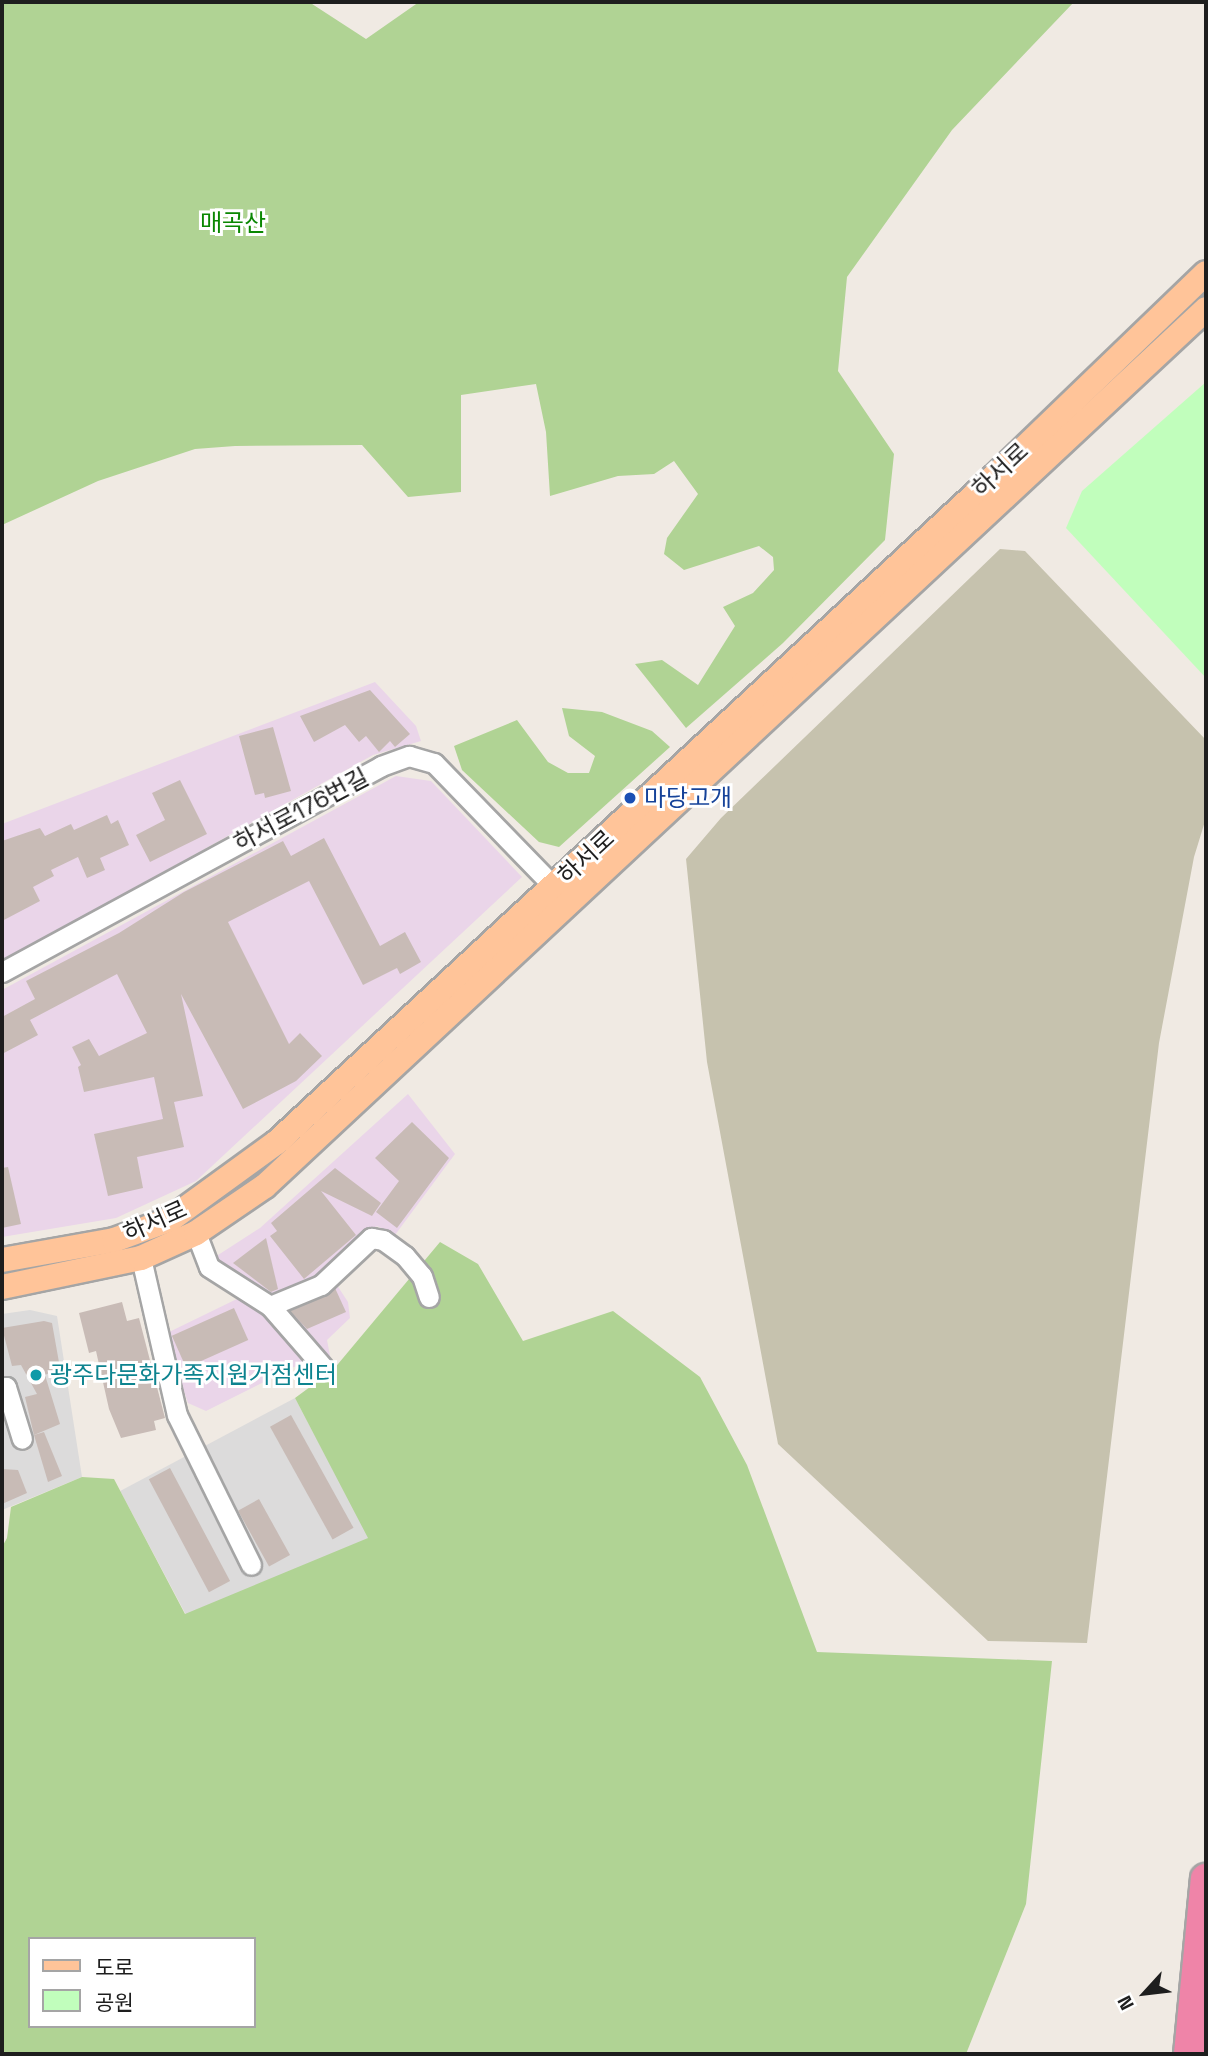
<!DOCTYPE html>
<meta charset="utf-8">
<style>
body{margin:0}
#map{position:relative;width:1208px;height:2056px;overflow:hidden;background:#f0eae3;font-family:"Space Grotesk","Noto Sans KR",sans-serif}
div>[style]{position:absolute}
.residential>*{inset:0;background:#dcdbdb;transform-origin:0 0}
.industrial>*{inset:0;background:#ead5e9}
.construction>*{inset:0;background:#c6c2ae}
.forest>*{inset:0;background:#b0d394}
.park>*{inset:0;background:#c1febc}
.building>*{inset:0;background:#c8bbb6;transform-origin:0 0}
.roads{filter:drop-shadow(2px 0 #a5a5a5) drop-shadow(-2px 0 #a5a5a5) drop-shadow(0 2px #a5a5a5) drop-shadow(0 -2px #a5a5a5)}
.minor>*{height:19px;margin:-9.5px;padding:0 9.5px;transform-origin:9.5px;border-radius:9.5px;background:#fff}
.major>*{height:24px;margin:-12px;padding:0 12px;transform-origin:12px;border-radius:12px;background:#ffc499}
.highway>*{height:30px;margin:-15px;padding:0 15px;transform-origin:15px;border-radius:15px;background:#ef84a8}
.dots>*{width:19px;height:19px;translate:-50% -50%;box-sizing:border-box;border:4px solid #fff;border-radius:50%}
span{translate:-50% -50%;white-space:nowrap;text-align:center;line-height:1.15;-webkit-text-stroke:6px #fff;paint-order:stroke}
.park-label{font-size:24px;color:#0a8702}
.street-label{font-size:24px;color:#1e1e1e}
.transit-label{font-size:24px;color:#164399}
.left{translate:0 -50%;text-align:left}
.culture-label{font-size:24px;color:#0d838f}
.frame{position:absolute;inset:0;border:4px solid #1e1e1e;pointer-events:none}
.legend{position:absolute;left:28px;top:1937px;width:228px;height:91px;box-sizing:border-box;background:#fff;border:2px solid #a5a5a5;margin:0;padding:9px 12px;list-style:none;font-size:21px;color:#1e1e1e}
.legend li{display:flex;align-items:center;gap:14px;height:35px}
.legend b{width:35px;border:2px solid #a5a5a5}
.north{position:absolute;left:1110px;top:1958px;width:70px;height:70px;-webkit-text-stroke:5px #fff;paint-order:stroke;rotate:243deg;font-size:19px;font-weight:700;line-height:28px;text-align:center;color:#1e1e1e}
.north::after{content:'';display:block;margin:auto;width:24px;height:32px;background:#1e1e1e;clip-path:polygon(50% 0,100% 100%,50% 72%,0 100%)}
</style>
<div id="map">
<div class="residential">
<div style="clip-path:polygon(30px 1310px,57px 1316px,82px 1477px,2px 1510px,2px 1402px,16px 1446px,27px 1451px,33px 1445px,11px 1380px,2px 1382px,2px 1314px)"></div>
<div style="left:295px;top:1398px;width:158px;height:198px;rotate:62deg"></div>
</div>
<div class="industrial">
<div style="clip-path:polygon(375px 682px,416px 726px,421px 741px,373px 755px,2px 962px,2px 824px)"></div>
<div style="clip-path:polygon(396px 776px,431px 781px,522px 877px,196px 1181px,116px 1218px,2px 1237px,2px 990px)"></div>
<div style="clip-path:polygon(408px 1094px,455px 1154px,395px 1235px,377px 1226px,329px 1273px,348px 1302px,350px 1318px,327px 1340px,333px 1371px,317px 1382px,302px 1363px,206px 1411px,188px 1403px,165px 1334px,243px 1296px,216px 1265px,215px 1257px,260px 1228px)"></div>
</div>
<div class="construction">
<div style="clip-path:polygon(1000px 549px,1025px 551px,1206px 740px,1206px 818px,1194px 857px,1159px 1043px,1087px 1643px,988px 1641px,778px 1444px,707px 1062px,686px 859px,721px 818px)"></div>
</div>
<div class="forest">
<div style="clip-path:polygon(2px 2px,309px 2px,366px 39px,419px 2px,1074px 2px,952px 130px,847px 277px,838px 371px,894px 454px,885px 540px,783px 643px,686px 728px,635px 664px,662px 660px,698px 685px,735px 626px,723px 607px,753px 593px,774px 570px,773px 557px,759px 546px,684px 570px,664px 554px,667px 538px,698px 494px,674px 461px,654px 474px,618px 476px,550px 496px,546px 432px,536px 384px,461px 395px,461px 492px,408px 497px,362px 445px,235px 446px,195px 449px,98px 481px,2px 525px)"></div>
<div style="clip-path:polygon(562px 708px,602px 712px,652px 731px,670px 747px,559px 847px,539px 842px,462px 770px,454px 746px,517px 720px,548px 762px,568px 773px,589px 773px,595px 756px,569px 736px)"></div>
<div style="clip-path:polygon(evenodd,440px 1242px,478px 1264px,523px 1341px,613px 1311px,700px 1377px,747px 1465px,817px 1652px,1052px 1661px,1026px 1904px,966px 2054px,2px 2054px,2px 1547px,7px 1538px,11px 1507px,82px 1477px,114px 1479px,185px 1614px,368px 1538px,295px 1398px,333px 1370px,440px 1242px,30px 1939px,254px 1939px,254px 2026px,30px 2026px,30px 1939px)"></div>
</div>
<div class="park">
<div style="clip-path:polygon(1206px 382px,1206px 678px,1066px 528px,1082px 491px)"></div>
</div>
<div class="building">
<div style="clip-path:polygon(370px 690px,410px 734px,395px 747px,390px 741px,379px 752px,366px 736px,359px 742px,345px 725px,314px 742px,300px 716px)"></div>
<div style="clip-path:polygon(273px 727px,291px 791px,265px 798px,264px 793px,255px 795px,239px 736px)"></div>
<div style="clip-path:polygon(180px 780px,207px 834px,150px 862px,136px 835px,165px 820px,152px 793px)"></div>
<div style="clip-path:polygon(107px 815px,111px 824px,118px 820px,129px 845px,100px 858px,105px 870px,87px 878px,78px 857px,51px 870px,54px 876px,33px 887px,40px 901px,2px 921px,2px 841px,40px 828px,45px 836px,71px 824px,74px 830px)"></div>
<div style="clip-path:polygon(324px 838px,380px 946px,405px 932px,421px 962px,400px 974px,397px 968px,363px 985px,309px 881px,228px 922px,289px 1044px,300px 1033px,322px 1056px,296px 1081px,243px 1109px,181px 994px,203px 1096px,174px 1102px,184px 1147px,137px 1157px,143px 1188px,108px 1196px,94px 1134px,163px 1119px,154px 1077px,84px 1092px,78px 1067px,81px 1065px,72px 1047px,89px 1039px,99px 1056px,147px 1033px,117px 974px,30px 1020px,38px 1035px,2px 1054px,2px 1017px,35px 999px,26px 981px,119px 933px,184px 892px,283px 841px,291px 856px)"></div>
<div style="clip-path:polygon(412px 1122px,449px 1158px,397px 1228px,376px 1212px,399px 1181px,375px 1158px)"></div>
<div style="clip-path:polygon(8px 1167px,21px 1224px,2px 1228px,2px 1168px)"></div>
<div style="clip-path:polygon(335px 1168px,381px 1203px,372px 1216px,321px 1191px,356px 1235px,304px 1279px,270px 1236px,277px 1231px,271px 1223px)"></div>
<div style="clip-path:polygon(266px 1238px,278px 1289px,271px 1292px,233px 1263px)"></div>
<div style="clip-path:polygon(335px 1288px,346px 1312px,307px 1329px,290px 1311px)"></div>
<div style="clip-path:polygon(122px 1302px,127px 1321px,139px 1318px,165px 1418px,154px 1421px,156px 1430px,121px 1438px,109px 1409px,96px 1351px,89px 1353px,79px 1313px)"></div>
<div style="left:234px;top:1308px;width:35px;height:68px;rotate:66deg"></div>
<div style="clip-path:polygon(44px 1321px,52px 1323px,60px 1368px,45px 1375px,60px 1424px,34px 1435px,25px 1397px,37px 1394px,21px 1365px,12px 1366px,2px 1328px)"></div>
<div style="left:291px;top:1415px;width:129px;height:24px;rotate:61deg"></div>
<div style="clip-path:polygon(44px 1432px,62px 1476px,48px 1482px,34px 1435px)"></div>
<div style="left:170px;top:1468px;width:128px;height:24px;rotate:62deg"></div>
<div style="clip-path:polygon(2px 1469px,18px 1470px,27px 1493px,2px 1504px)"></div>
<div style="left:259px;top:1499px;width:64px;height:24px;rotate:61deg"></div>
</div>
<div class="roads">
<div class="minor">
<div style="left:2px;top:972px;width:431px;rotate:-28.5deg"></div>
<div style="left:381px;top:766px;width:30px;rotate:-20deg"></div>
<div style="left:409px;top:756px;width:26px;rotate:16deg"></div>
<div style="left:434px;top:763px;width:182px;rotate:45.9deg"></div>
<div style="left:196px;top:1233px;width:36px;rotate:69deg"></div>
<div style="left:209px;top:1267px;width:72px;rotate:32.6deg"></div>
<div style="left:270px;top:1306px;width:81px;rotate:49deg"></div>
<div style="left:141px;top:1258px;width:161px;rotate:77.1deg"></div>
<div style="left:177px;top:1415px;width:167px;rotate:63.7deg"></div>
<div style="left:270px;top:1306px;width:55px;rotate:-22.4deg"></div>
<div style="left:321px;top:1285px;width:69px;rotate:-43.2deg"></div>
<div style="left:371px;top:1238px;width:12px;rotate:9deg"></div>
<div style="left:383px;top:1240px;width:27px;rotate:36deg"></div>
<div style="left:405px;top:1256px;width:26px;rotate:50deg"></div>
<div style="left:422px;top:1276px;width:22px;rotate:72deg"></div>
<div style="left:2px;top:1388px;width:4px;rotate:-14deg"></div>
<div style="left:6px;top:1387px;width:54px;rotate:72.9deg"></div>
</div>
<div class="major">
<div style="left:2px;top:1260px;width:114px;rotate:-10.1deg"></div>
<div style="left:114px;top:1240px;width:61px;rotate:-20.2deg"></div>
<div style="left:171px;top:1219px;width:131px;rotate:-36deg"></div>
<div style="left:277px;top:1142px;width:978px;rotate:-42.85deg"></div>
<div style="left:994px;top:477px;width:294px;rotate:-43.9deg"></div>
<div style="left:2px;top:1287px;width:142px;rotate:-11.8deg"></div>
<div style="left:141px;top:1258px;width:60px;rotate:-24.4deg"></div>
<div style="left:196px;top:1233px;width:83px;rotate:-34.3deg"></div>
<div style="left:265px;top:1186px;width:1286px;rotate:-42.98deg"></div>
</div>
<div class="highway">
<div style="left:1189px;top:2054px;width:176px;rotate:-84.5deg"></div>
</div>
</div>
<div class="dots">
<div style="left:630px;top:798px;background:#1a4fb4"></div>
<div style="left:36px;top:1375px;background:#0f9aa8"></div>
</div>
<div class="park-label">
<span style="left:233px;top:223px">매곡산</span>
</div>
<div class="street-label">
<span style="left:1000px;top:470px;rotate:-43deg">하서로</span>
<span style="left:301px;top:810px;rotate:-28deg">하서로176번길</span>
<span style="left:586px;top:857px;rotate:-43deg">하서로</span>
<span style="left:155px;top:1221px;rotate:-24deg">하서로</span>
</div>
<div class="transit-label">
<span class="left" style="left:644px;top:798px">마당고개</span>
</div>
<div class="culture-label">
<span class="left" style="left:50px;top:1375px">광주다문화가족지원거점센터</span>
</div>
<div class="frame"></div>
<ul class="legend">
<li><b style="height:9px;background:#ffc499"></b>도로</li>
<li><b style="height:19px;background:#c1febc"></b>공원</li>
</ul>
<div class="north">N</div>
</div>
